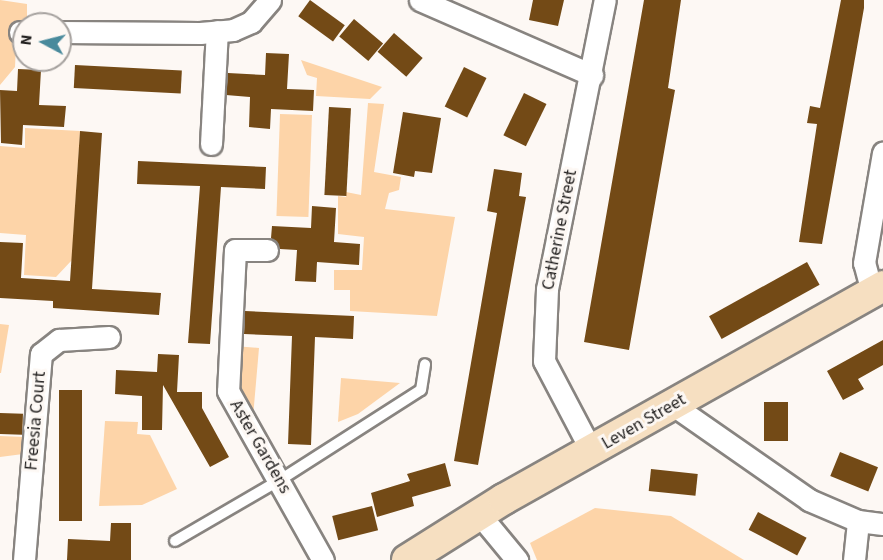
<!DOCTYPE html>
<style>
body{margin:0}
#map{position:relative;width:883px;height:560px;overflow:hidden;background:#fdf8f4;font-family:"Source Sans 3",sans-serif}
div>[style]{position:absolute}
.green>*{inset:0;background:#fdd4a8;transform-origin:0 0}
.building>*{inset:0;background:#734a16;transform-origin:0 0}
.roads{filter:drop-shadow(2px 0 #888480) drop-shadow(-2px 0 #888480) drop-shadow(0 2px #888480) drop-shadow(0 -2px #888480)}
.lane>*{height:10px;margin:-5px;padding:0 5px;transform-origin:5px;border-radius:5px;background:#fff}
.street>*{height:21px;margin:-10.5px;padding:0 10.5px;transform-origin:10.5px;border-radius:10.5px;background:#fff}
.secondary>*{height:30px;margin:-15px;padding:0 15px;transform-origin:15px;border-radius:15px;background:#f6dfc1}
span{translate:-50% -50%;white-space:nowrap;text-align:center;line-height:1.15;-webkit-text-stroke:6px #fdf8f4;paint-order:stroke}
.street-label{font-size:18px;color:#232120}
.north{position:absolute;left:12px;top:12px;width:60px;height:60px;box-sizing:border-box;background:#fdf8f4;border:2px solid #a6a29f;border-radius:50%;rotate:277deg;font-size:16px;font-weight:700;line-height:24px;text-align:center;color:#232120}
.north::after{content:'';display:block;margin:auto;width:21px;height:27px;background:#498a9c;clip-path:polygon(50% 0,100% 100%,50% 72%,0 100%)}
</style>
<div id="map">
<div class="green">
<div style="clip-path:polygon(0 0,27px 4px,27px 18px,17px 24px,15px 67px,0 85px)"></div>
<div style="clip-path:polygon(301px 60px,382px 87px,370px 99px,316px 96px,317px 78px,307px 75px)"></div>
<div style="clip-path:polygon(368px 103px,384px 104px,374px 172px,401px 177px,399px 190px,389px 193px,385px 209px,455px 217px,437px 316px,350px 311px,350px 290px,334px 290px,334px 270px,362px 270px,364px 237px,338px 234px,338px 196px,346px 197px,346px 192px,361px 195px)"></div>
<div style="left:280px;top:114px;width:32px;height:102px;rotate:2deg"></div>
<div style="clip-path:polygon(25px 128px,80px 131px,72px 260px,56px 277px,24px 275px,26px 235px,0 233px,0 146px,25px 148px)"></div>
<div style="clip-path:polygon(0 324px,9px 325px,1px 373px,0 373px)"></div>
<div style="clip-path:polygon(234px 346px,259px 348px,253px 417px,231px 389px)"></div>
<div style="clip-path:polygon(341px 378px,400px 383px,358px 414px,338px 422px)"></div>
<div style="clip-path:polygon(105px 421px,138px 422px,137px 434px,150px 435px,177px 489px,142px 505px,99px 506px)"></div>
<div style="clip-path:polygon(0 436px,24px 437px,23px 454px,0 457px)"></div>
<div style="clip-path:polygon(595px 508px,671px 516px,744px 560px,537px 560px,530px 543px)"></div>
</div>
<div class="building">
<div style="left:310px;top:0;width:43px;height:20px;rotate:36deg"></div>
<div style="clip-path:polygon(533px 0,564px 0,558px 26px,529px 20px)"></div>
<div style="clip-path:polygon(644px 0,681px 0,668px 88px,675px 90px,629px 350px,584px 342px)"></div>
<div style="clip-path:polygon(841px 0,864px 0,864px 8px,822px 244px,799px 242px,817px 124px,807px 123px,810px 106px,820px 108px)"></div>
<div style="left:354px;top:19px;width:38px;height:23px;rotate:40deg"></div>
<div style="left:394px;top:33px;width:38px;height:25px;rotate:41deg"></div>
<div style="clip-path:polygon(266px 53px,289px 54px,287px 89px,314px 90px,313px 111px,271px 109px,270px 129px,249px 127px,250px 97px,226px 95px,228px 73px,265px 75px)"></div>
<div style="left:75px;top:65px;width:107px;height:23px;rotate:3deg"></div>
<div style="left:464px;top:67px;width:25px;height:44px;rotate:26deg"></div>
<div style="clip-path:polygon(18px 69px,41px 70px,39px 105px,66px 106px,64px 127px,23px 125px,22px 145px,1px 143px,0 90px,17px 91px)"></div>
<div style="left:524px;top:93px;width:25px;height:47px;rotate:26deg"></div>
<div style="left:329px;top:107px;width:22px;height:88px;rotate:3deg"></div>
<div style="clip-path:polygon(403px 112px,441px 118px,432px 173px,415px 171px,414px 177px,393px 173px)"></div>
<div style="clip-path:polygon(80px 131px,102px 133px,92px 289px,161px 293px,159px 315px,53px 308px,53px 301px,0 298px,0 242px,23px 243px,21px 278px,70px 281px)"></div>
<div style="clip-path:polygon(138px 161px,266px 167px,265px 189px,221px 187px,210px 344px,188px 343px,200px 186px,137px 184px)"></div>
<div style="clip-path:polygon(494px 169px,522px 173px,519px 196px,526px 197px,478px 465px,454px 461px,497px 213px,487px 211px)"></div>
<div style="clip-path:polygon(312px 206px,336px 208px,334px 242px,360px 244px,359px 265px,317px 262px,316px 282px,295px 281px,297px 250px,280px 249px,271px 238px,272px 226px,311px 228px)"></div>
<div style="left:807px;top:262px;width:26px;height:112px;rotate:61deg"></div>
<div style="clip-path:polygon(245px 311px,354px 316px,353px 339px,315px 337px,311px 445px,288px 444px,292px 336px,244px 334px)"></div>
<div style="clip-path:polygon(883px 340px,883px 365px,858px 379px,864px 389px,843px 400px,827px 371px)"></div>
<div style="clip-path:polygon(158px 354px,179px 355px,177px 392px,202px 392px,202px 408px,229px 457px,210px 467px,163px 385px,162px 430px,142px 430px,142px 396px,115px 394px,116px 370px,157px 372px)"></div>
<div style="left:59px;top:390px;width:23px;height:131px"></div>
<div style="left:764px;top:402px;width:24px;height:39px"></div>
<div style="left:0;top:413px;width:23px;height:21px;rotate:2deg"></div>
<div style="left:840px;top:452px;width:41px;height:26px;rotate:22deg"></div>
<div style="clip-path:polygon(445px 463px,451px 486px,412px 497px,414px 506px,377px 517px,371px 493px,410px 481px,407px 474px)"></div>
<div style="left:651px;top:469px;width:47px;height:22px;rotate:6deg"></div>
<div style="left:372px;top:506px;width:25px;height:41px;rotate:76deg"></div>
<div style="left:758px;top:512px;width:55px;height:20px;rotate:28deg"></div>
<div style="clip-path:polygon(111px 523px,131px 523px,131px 560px,67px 560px,68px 539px,110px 541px)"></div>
</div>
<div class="roads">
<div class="lane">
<div style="left:175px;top:541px;width:121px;rotate:-30.2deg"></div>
<div style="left:280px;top:480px;width:167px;rotate:-32.6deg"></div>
<div style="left:421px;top:390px;width:26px;rotate:-81deg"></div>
</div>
<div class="street">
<div style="left:420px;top:0;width:188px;rotate:23.6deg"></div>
<div style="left:20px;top:32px;width:4px"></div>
<div style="left:60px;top:32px;width:140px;rotate:0.4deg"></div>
<div style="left:200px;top:33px;width:33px;rotate:-5deg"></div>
<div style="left:233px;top:30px;width:20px;rotate:-24deg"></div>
<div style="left:251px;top:22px;width:29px;rotate:-49deg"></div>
<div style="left:211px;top:144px;width:113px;rotate:-87deg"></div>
<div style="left:267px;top:250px;width:32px;rotate:180deg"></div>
<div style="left:235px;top:250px;width:141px;rotate:92.8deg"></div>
<div style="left:228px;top:391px;width:194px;rotate:60.7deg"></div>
<div style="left:872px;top:292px;width:30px;rotate:-105deg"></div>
<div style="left:864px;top:263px;width:112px;rotate:-80.2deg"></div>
<div style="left:673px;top:405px;width:166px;rotate:34.9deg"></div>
<div style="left:809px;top:500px;width:53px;rotate:23.2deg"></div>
<div style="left:858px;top:521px;width:25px;rotate:7deg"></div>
<div style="left:592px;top:452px;width:103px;rotate:-117.8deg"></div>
<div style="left:544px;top:361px;width:72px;rotate:-87.6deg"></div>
<div style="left:547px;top:289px;width:295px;rotate:-78.7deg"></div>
<div style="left:479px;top:514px;width:60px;rotate:50.4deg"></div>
<div style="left:24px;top:560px;width:207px;rotate:-85.3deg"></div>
<div style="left:41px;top:354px;width:23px;rotate:-38deg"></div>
<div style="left:59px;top:340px;width:50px;rotate:-3.4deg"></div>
<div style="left:854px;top:560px;width:39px;rotate:-84deg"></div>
</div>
<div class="secondary">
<div style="left:407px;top:560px;width:115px;rotate:-32.2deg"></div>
<div style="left:504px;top:499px;width:435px;rotate:-29.3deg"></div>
</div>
</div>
<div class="street-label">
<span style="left:560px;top:230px;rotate:-79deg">Catherine Street</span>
<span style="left:36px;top:421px;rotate:-85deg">Freesia Court</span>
<span style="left:644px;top:422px;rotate:-30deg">Leven Street</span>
<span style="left:260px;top:447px;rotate:60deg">Aster Gardens</span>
</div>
<div class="north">N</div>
</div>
